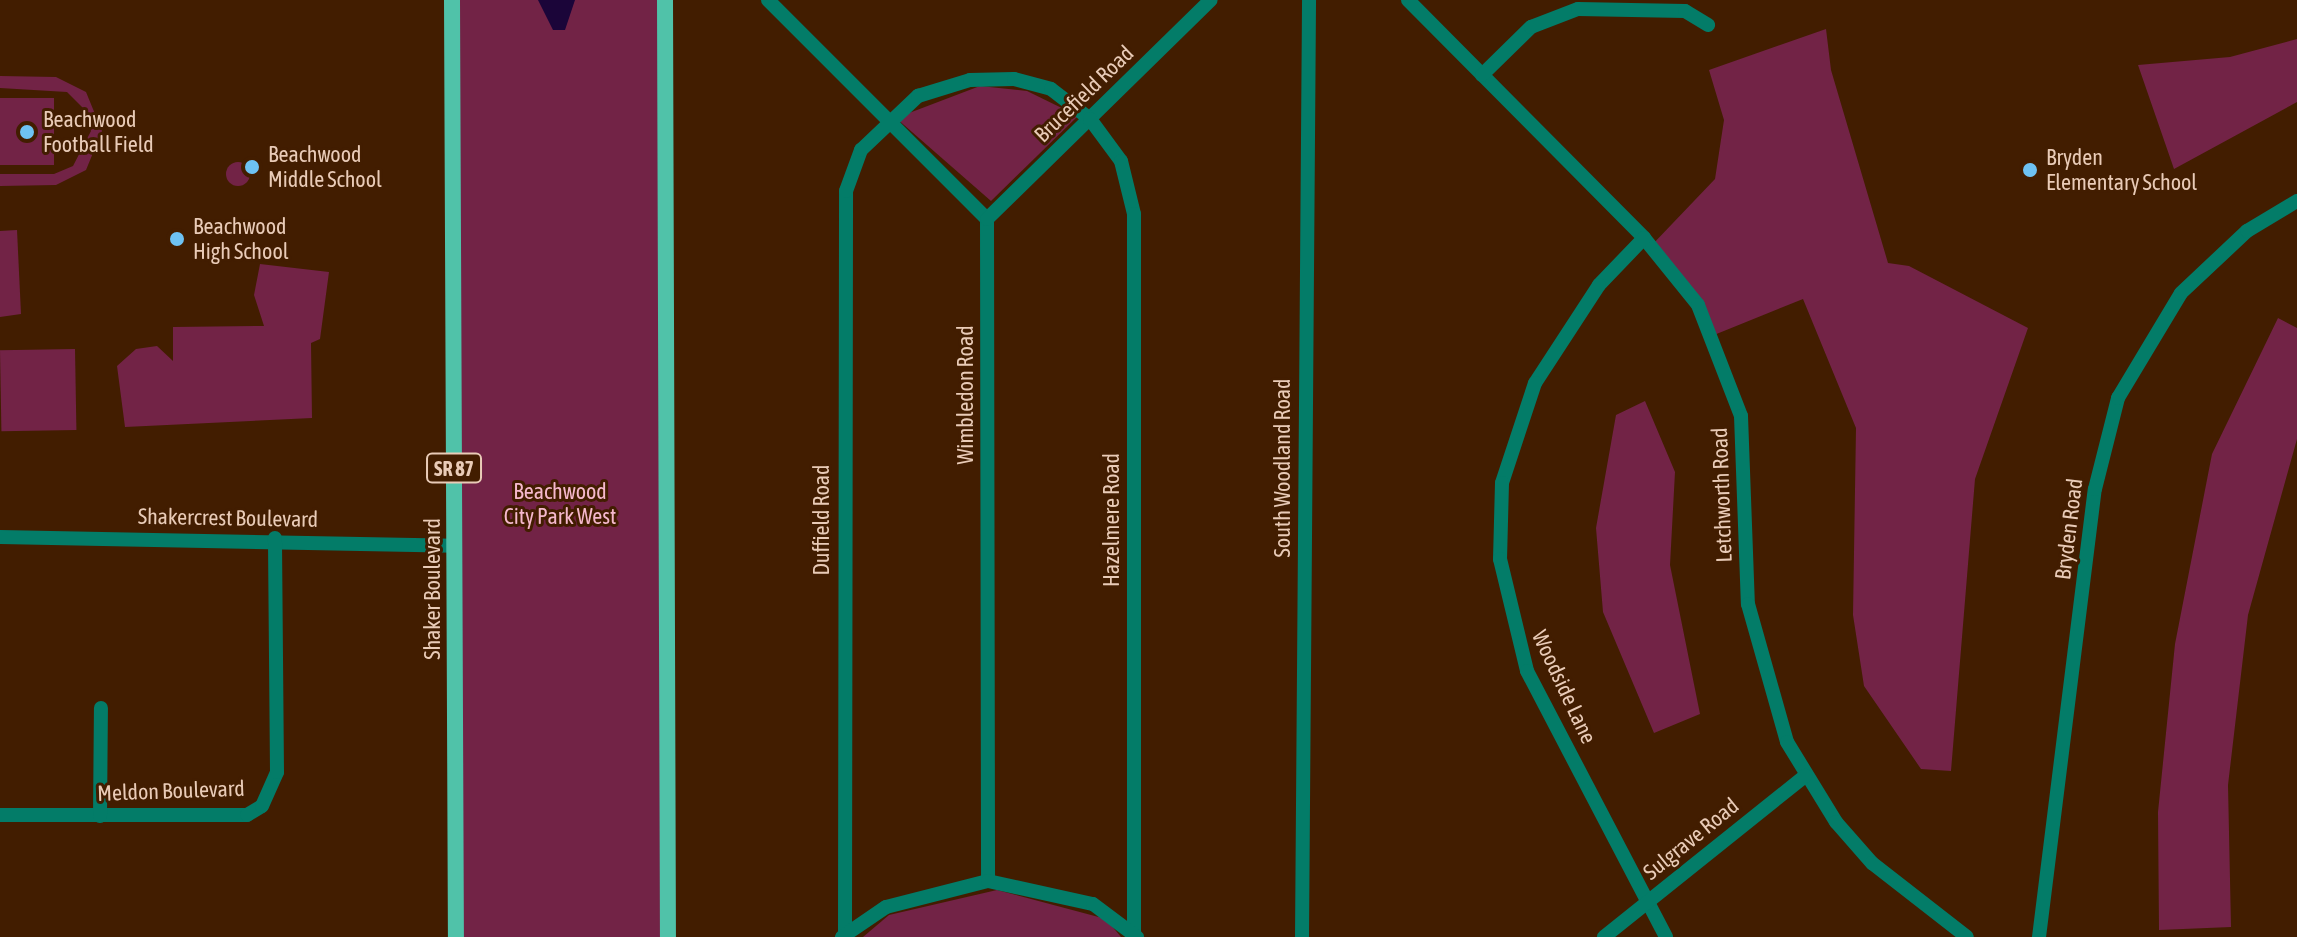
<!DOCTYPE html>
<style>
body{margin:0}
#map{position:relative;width:2297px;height:937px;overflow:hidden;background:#421d00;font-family:"Asap Condensed",sans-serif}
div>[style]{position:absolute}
.green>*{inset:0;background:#722346;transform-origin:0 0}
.round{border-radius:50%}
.water>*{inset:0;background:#1b0539}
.minor>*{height:14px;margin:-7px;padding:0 7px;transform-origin:7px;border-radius:7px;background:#037c68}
.major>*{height:16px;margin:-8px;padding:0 8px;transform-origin:8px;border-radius:8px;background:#50c2a9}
.dots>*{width:22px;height:22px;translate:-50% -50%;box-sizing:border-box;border:4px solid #421d00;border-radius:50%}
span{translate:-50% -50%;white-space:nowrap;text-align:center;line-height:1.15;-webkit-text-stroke:6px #421d00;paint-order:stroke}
.shield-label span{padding:2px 6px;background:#421d00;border:2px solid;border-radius:6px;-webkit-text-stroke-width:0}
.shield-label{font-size:20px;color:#e9cbb7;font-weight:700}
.street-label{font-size:22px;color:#e9cbb7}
.poi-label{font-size:22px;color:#e9cbb7}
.left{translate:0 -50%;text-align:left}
.park-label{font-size:22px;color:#f5b8cd}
</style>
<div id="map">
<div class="green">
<div style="left:452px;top:0;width:213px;height:937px"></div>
<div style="clip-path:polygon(1826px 29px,1831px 70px,1888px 263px,1909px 266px,2028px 328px,1975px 479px,1951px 771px,1921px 769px,1864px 686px,1853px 615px,1856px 428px,1803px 299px,1714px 335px,1651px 246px,1715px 179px,1724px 120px,1709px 70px)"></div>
<div style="clip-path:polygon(2297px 39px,2297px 102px,2174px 169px,2138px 65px,2230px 57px)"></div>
<div style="clip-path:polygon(0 76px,56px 77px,86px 92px,102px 131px,86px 170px,56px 185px,0 186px,0 174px,54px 174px,73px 166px,91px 131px,86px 111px,67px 92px,0 88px)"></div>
<div style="clip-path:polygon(980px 86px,1027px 91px,1078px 116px,991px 201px,896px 118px)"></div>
<div style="left:0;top:98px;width:54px;height:67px"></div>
<div class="round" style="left:226px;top:162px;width:24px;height:24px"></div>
<div style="clip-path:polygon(17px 230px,21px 314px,0 317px,0 231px)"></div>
<div style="clip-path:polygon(260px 264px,329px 272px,320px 339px,311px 343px,312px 418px,125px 427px,117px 366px,136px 349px,157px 346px,173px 361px,173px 327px,264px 326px,254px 295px)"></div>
<div style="clip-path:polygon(2278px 318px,2297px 328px,2297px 439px,2248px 615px,2228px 785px,2231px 927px,2159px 930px,2158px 812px,2175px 644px,2212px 454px)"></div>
<div style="left:75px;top:349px;width:81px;height:75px;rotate:89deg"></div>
<div style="clip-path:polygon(1645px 401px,1675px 472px,1670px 565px,1700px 714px,1654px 733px,1603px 612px,1596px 528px,1616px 415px)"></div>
<div style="clip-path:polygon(997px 890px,1106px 919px,1121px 937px,863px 937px,889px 915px)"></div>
</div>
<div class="water">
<div style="clip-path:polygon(538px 0,575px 0,565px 30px,553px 30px)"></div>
</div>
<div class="minor">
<div style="left:768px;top:0;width:310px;rotate:45deg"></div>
<div style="left:987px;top:219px;width:662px;rotate:89.91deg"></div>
<div style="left:1408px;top:0;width:335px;rotate:45.2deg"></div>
<div style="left:1644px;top:238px;width:86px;rotate:51.1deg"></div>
<div style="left:1698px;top:305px;width:119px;rotate:68.8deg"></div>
<div style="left:1741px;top:416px;width:188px;rotate:87.9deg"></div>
<div style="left:1748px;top:604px;width:143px;rotate:74.2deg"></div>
<div style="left:1787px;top:742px;width:94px;rotate:58.5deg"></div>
<div style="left:1836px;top:822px;width:55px;rotate:48.7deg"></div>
<div style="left:1872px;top:863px;width:120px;rotate:37.9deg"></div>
<div style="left:1482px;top:75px;width:69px;rotate:-44.4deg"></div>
<div style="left:1531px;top:27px;width:50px;rotate:-21deg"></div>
<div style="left:1578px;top:9px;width:107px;rotate:1.1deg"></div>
<div style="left:1685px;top:11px;width:27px;rotate:31deg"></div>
<div style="left:987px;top:219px;width:313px;rotate:-44.4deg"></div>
<div style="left:1644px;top:238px;width:65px;rotate:133.8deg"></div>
<div style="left:1599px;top:285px;width:117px;rotate:123.1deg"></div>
<div style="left:1535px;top:383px;width:105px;rotate:108.3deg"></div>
<div style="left:1502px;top:483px;width:76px;rotate:91.5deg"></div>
<div style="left:1500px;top:559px;width:115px;rotate:76.4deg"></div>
<div style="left:1527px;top:671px;width:300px;rotate:62.4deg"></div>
<div style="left:0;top:537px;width:454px;rotate:1.1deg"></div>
<div style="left:0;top:815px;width:247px"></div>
<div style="left:247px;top:815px;width:17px;rotate:-31deg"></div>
<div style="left:262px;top:806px;width:37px;rotate:-66deg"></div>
<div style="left:277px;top:772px;width:234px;rotate:-90.5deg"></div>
<div style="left:100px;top:816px;width:108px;rotate:-89.5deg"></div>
<div style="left:845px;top:934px;width:743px;rotate:-89.92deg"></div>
<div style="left:846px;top:191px;width:44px;rotate:-69.9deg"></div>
<div style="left:861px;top:150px;width:79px;rotate:-43.5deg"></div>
<div style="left:918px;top:96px;width:54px;rotate:-17.1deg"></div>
<div style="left:970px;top:80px;width:44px;rotate:-1.3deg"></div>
<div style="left:1014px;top:79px;width:38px;rotate:15deg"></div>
<div style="left:1051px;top:89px;width:49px;rotate:37.6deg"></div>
<div style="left:1090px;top:119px;width:52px;rotate:53.6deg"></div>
<div style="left:1121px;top:161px;width:55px;rotate:76.2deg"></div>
<div style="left:1134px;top:214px;width:719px;rotate:90deg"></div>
<div style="left:842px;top:937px;width:53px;rotate:-34.3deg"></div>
<div style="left:886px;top:907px;width:105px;rotate:-14.3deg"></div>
<div style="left:988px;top:881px;width:107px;rotate:12.4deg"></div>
<div style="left:1093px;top:904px;width:55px;rotate:36.9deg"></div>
<div style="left:1302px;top:937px;width:937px;rotate:-89.57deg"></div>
<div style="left:1604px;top:937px;width:258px;rotate:-38.7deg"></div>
<div style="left:2039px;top:937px;width:451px;rotate:-82.9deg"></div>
<div style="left:2095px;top:489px;width:94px;rotate:-75.8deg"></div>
<div style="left:2118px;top:398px;width:122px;rotate:-59deg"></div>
<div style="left:2181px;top:293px;width:91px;rotate:-43.2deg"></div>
<div style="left:2247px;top:231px;width:58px;rotate:-31deg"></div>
</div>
<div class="major">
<div style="left:452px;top:0;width:937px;rotate:89.76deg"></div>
<div style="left:665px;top:0;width:937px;rotate:89.82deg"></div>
</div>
<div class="dots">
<div style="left:27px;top:132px;background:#6ec2f3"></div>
<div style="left:252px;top:167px;background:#6ec2f3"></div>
<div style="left:2030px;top:170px;background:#6ec2f3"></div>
<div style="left:177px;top:239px;background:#6ec2f3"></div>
</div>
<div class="shield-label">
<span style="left:454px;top:468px">SR 87</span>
</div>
<div class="street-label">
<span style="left:1084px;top:94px;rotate:-44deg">Brucefield Road</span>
<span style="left:966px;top:395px;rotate:-90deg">Wimbledon Road</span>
<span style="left:1283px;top:468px;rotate:-90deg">South Woodland Road</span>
<span style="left:1722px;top:495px;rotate:-92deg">Letchworth Road</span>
<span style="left:228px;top:518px;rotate:1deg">Shakercrest Boulevard</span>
<span style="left:822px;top:520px;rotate:-90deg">Duffield Road</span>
<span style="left:1112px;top:520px;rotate:-90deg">Hazelmere Road</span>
<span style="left:2069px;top:529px;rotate:-83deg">Bryden Road</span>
<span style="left:433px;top:589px;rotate:-90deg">Shaker Boulevard</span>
<span style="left:1564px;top:687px;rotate:65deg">Woodside Lane</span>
<span style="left:171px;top:791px;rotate:-2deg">Meldon Boulevard</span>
<span style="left:1691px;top:839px;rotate:-39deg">Sulgrave Road</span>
</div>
<div class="poi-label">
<span class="left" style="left:43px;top:132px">Beachwood<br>Football Field</span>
<span class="left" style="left:268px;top:167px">Beachwood<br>Middle School</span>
<span class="left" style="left:2046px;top:170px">Bryden<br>Elementary School</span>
<span class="left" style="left:193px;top:239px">Beachwood<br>High School</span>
</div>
<div class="park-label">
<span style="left:560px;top:504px">Beachwood<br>City Park West</span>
</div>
</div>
